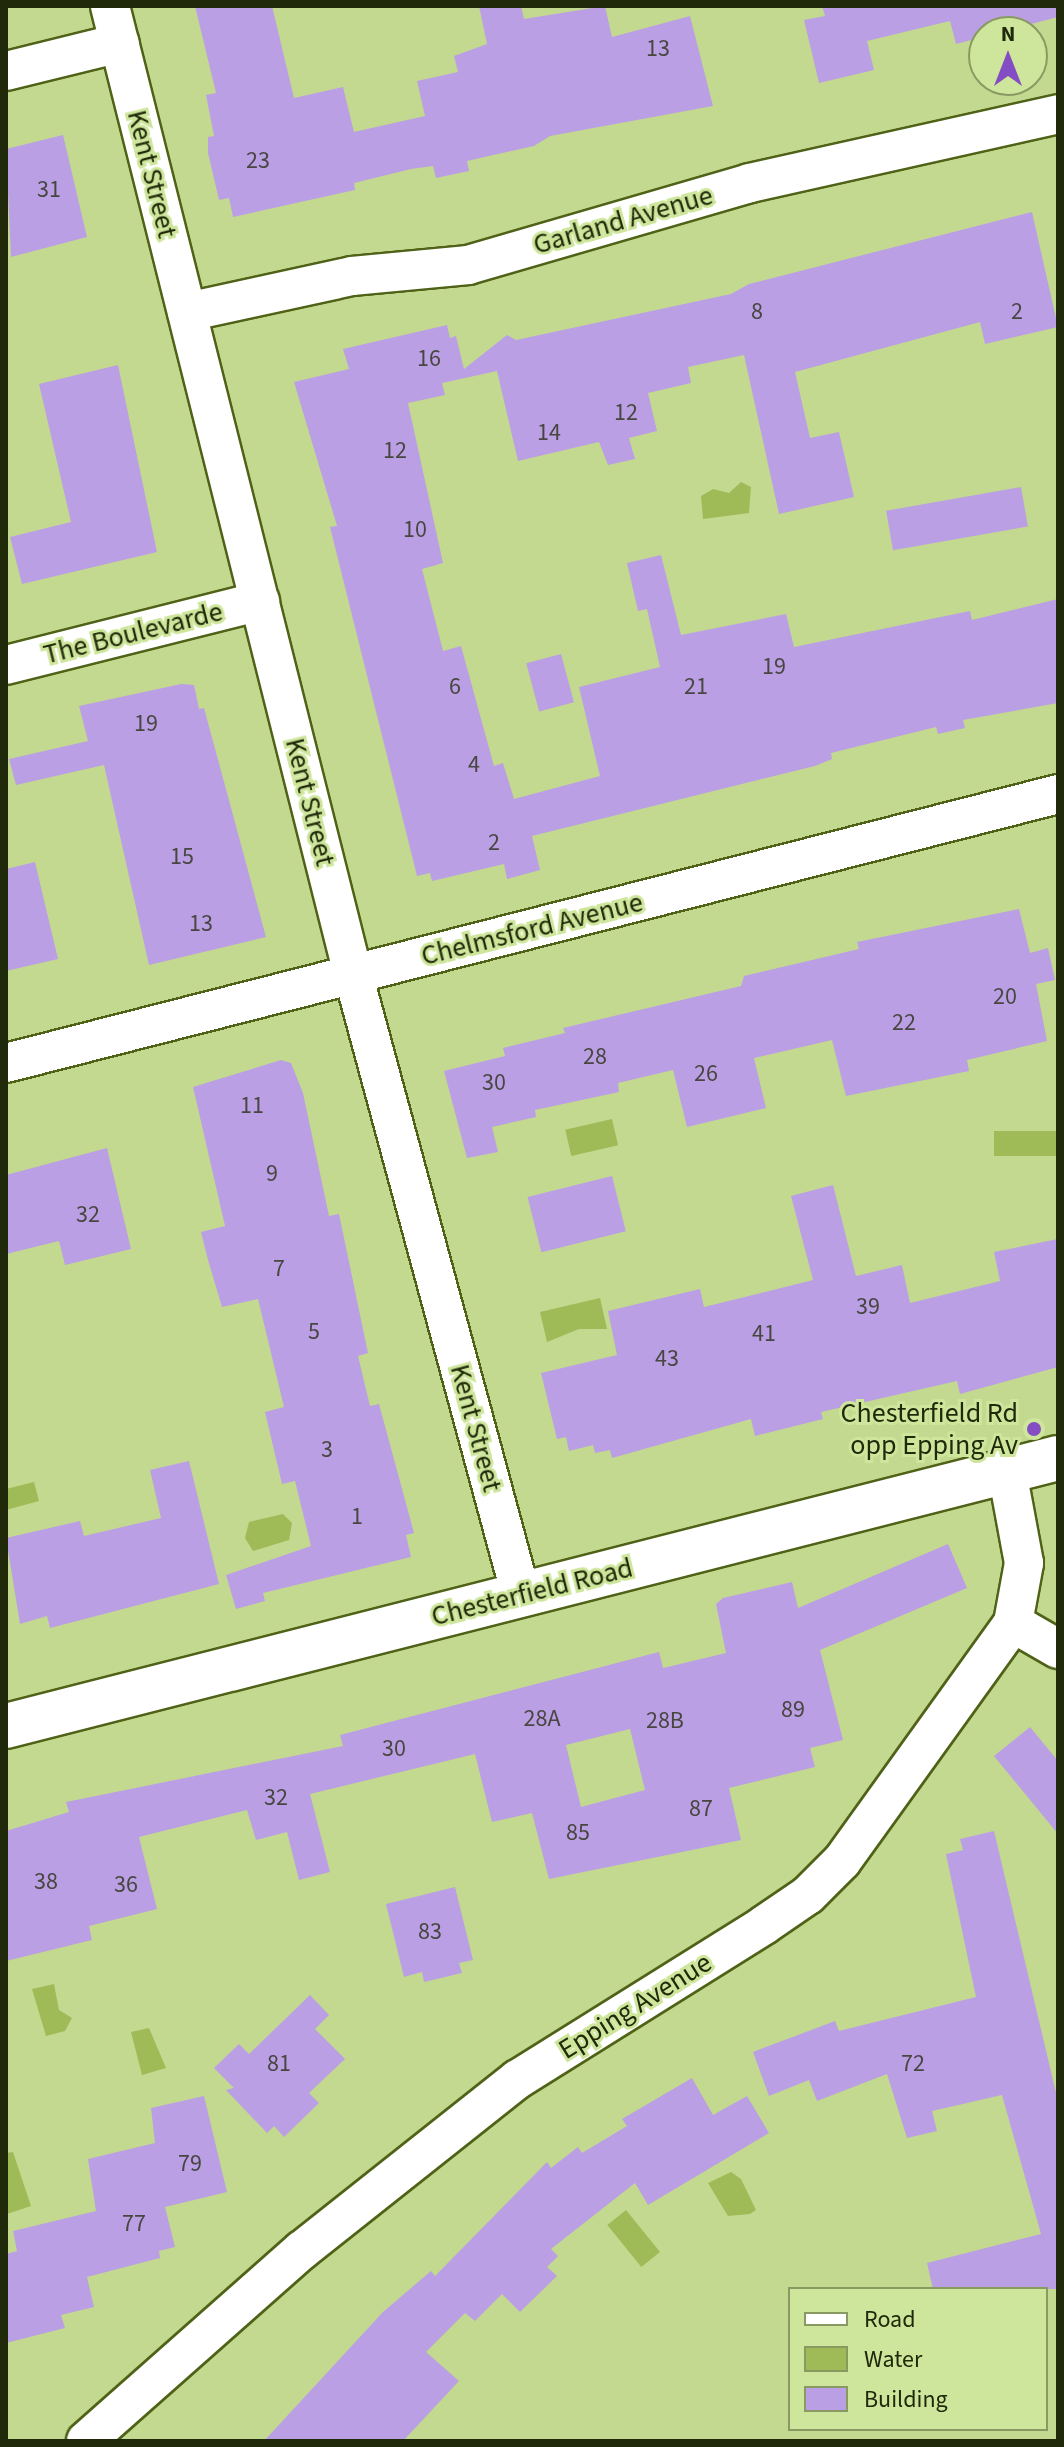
<!DOCTYPE html>
<style>
body{margin:0}
#map{position:relative;width:1064px;height:2447px;overflow:hidden;background:#c2d98f;font-family:"Source Sans 3",sans-serif}
div>[style]{position:absolute}
.water>*{inset:0;background:#9fbb58;transform-origin:0 0}
.building>*{inset:0;background:#bb9fe4;transform-origin:0 0}
.roads{filter:drop-shadow(2px 0 #4f6217) drop-shadow(-2px 0 #4f6217) drop-shadow(0 2px #4f6217) drop-shadow(0 -2px #4f6217)}
.minor>*{height:38px;margin:-19px;padding:0 19px;transform-origin:19px;border-radius:19px;background:#fff}
.tertiary>*{height:44px;margin:-22px;padding:0 22px;transform-origin:22px;border-radius:22px;background:#fff}
.dots>*{width:22px;height:22px;translate:-50% -50%;box-sizing:border-box;border:4px solid #cee69b;border-radius:50%}
span{translate:-50% -50%;white-space:nowrap;text-align:center;line-height:1.15;-webkit-text-stroke:6px #cee69b;paint-order:stroke}
.number-label{font-size:24px;color:#474640}
.number-label span{-webkit-text-stroke-width:0}
.street-label{font-size:28px;color:#20290a}
.poi-label{font-size:28px;color:#20290a}
.right{translate:-100% -50%;text-align:right}
.frame{position:absolute;inset:0;border:8px solid #20290a;pointer-events:none}
.legend{position:absolute;left:788px;top:2287px;width:260px;height:144px;box-sizing:border-box;background:#cee69b;border:2px solid #889a61;margin:0;padding:10px 14px;list-style:none;font-size:24px;color:#20290a}
.legend li{display:flex;align-items:center;gap:16px;height:40px}
.legend b{width:40px;border:2px solid #889a61}
.north{position:absolute;left:968px;top:16px;width:80px;height:80px;box-sizing:border-box;background:#cee69b;border:2px solid #889a61;border-radius:50%;rotate:0deg;font-size:22px;font-weight:700;line-height:32px;text-align:center;color:#20290a}
.north::after{content:'';display:block;margin:auto;width:28px;height:36px;background:#854dc3;clip-path:polygon(50% 0,100% 100%,50% 72%,0 100%)}
</style>
<div id="map">
<div class="water">
<div style="clip-path:polygon(741px 482px,751px 487px,749px 513px,703px 519px,701px 496px,713px 489px,729px 493px)"></div>
<div style="left:612px;top:1119px;width:27px;height:48px;rotate:77deg"></div>
<div style="left:1058px;top:1131px;width:25px;height:64px;rotate:90deg"></div>
<div style="clip-path:polygon(600px 1298px,607px 1329px,579px 1329px,547px 1342px,540px 1312px)"></div>
<div style="clip-path:polygon(34px 1482px,39px 1501px,6px 1510px,6px 1489px)"></div>
<div style="clip-path:polygon(283px 1514px,292px 1523px,289px 1540px,253px 1551px,245px 1538px,249px 1522px)"></div>
<div style="clip-path:polygon(54px 1984px,59px 2010px,72px 2018px,65px 2031px,46px 2036px,32px 1989px)"></div>
<div style="clip-path:polygon(149px 2028px,166px 2068px,142px 2075px,131px 2032px)"></div>
<div style="clip-path:polygon(13px 2152px,31px 2206px,7px 2214px,6px 2153px)"></div>
<div style="clip-path:polygon(731px 2172px,741px 2179px,756px 2210px,750px 2214px,728px 2216px,708px 2183px)"></div>
<div style="left:626px;top:2210px;width:54px;height:24px;rotate:51deg"></div>
</div>
<div class="building">
<div style="clip-path:polygon(195px 6px,272px 6px,294px 98px,343px 87px,354px 132px,425px 116px,417px 81px,458px 72px,454px 56px,487px 44px,479px 6px,521px 6px,524px 19px,605px 6px,612px 37px,690px 16px,713px 106px,550px 136px,534px 146px,467px 161px,469px 171px,436px 178px,433px 166px,411px 169px,354px 183px,355px 190px,233px 217px,229px 198px,219px 200px,208px 153px,208px 137px,214px 136px,206px 95px,216px 93px)"></div>
<div style="clip-path:polygon(822px 6px,1058px 6px,1058px 17px,956px 44px,950px 21px,867px 41px,874px 70px,819px 83px,804px 20px,825px 16px)"></div>
<div style="clip-path:polygon(63px 135px,87px 237px,11px 257px,6px 149px)"></div>
<div style="clip-path:polygon(1032px 212px,1058px 327px,985px 344px,980px 322px,795px 372px,810px 438px,839px 432px,854px 497px,779px 514px,744px 355px,688px 367px,691px 383px,648px 393px,657px 431px,629px 438px,635px 459px,608px 465px,599px 442px,518px 461px,497px 371px,442px 383px,445px 395px,408px 403px,443px 563px,422px 569px,443px 651px,461px 646px,494px 766px,503px 763px,514px 799px,600px 776px,579px 687px,660px 667px,647px 609px,638px 611px,627px 563px,661px 555px,681px 635px,786px 614px,794px 647px,970px 611px,972px 620px,1058px 599px,1058px 703px,963px 720px,965px 728px,938px 734px,936px 727px,831px 753px,832px 759px,815px 766px,532px 836px,540px 870px,507px 879px,504px 864px,432px 881px,430px 873px,417px 876px,330px 527px,337px 526px,294px 382px,349px 369px,343px 349px,447px 325px,450px 338px,456px 336px,464px 369px,507px 335px,516px 340px,731px 294px,749px 284px)"></div>
<div style="clip-path:polygon(118px 365px,157px 552px,22px 584px,10px 537px,71px 522px,39px 384px)"></div>
<div style="left:1021px;top:487px;width:40px;height:137px;rotate:80deg"></div>
<div style="left:561px;top:654px;width:50px;height:36px;rotate:75deg"></div>
<div style="clip-path:polygon(181px 684px,194px 685px,199px 709px,204px 708px,266px 937px,149px 965px,104px 765px,16px 785px,9px 759px,88px 741px,79px 706px)"></div>
<div style="clip-path:polygon(35px 862px,58px 959px,6px 971px,6px 869px)"></div>
<div style="clip-path:polygon(1019px 909px,1030px 953px,1048px 948px,1055px 980px,1036px 984px,1047px 1041px,967px 1060px,969px 1071px,846px 1096px,832px 1040px,754px 1058px,766px 1108px,687px 1127px,673px 1070px,618px 1083px,619px 1092px,535px 1110px,536px 1117px,492px 1127px,498px 1152px,467px 1158px,444px 1071px,505px 1056px,503px 1048px,565px 1033px,563px 1028px,741px 986px,744px 976px,859px 949px,857px 942px)"></div>
<div style="clip-path:polygon(281px 1060px,291px 1063px,303px 1093px,329px 1216px,339px 1214px,368px 1353px,358px 1356px,370px 1406px,379px 1404px,414px 1533px,406px 1535px,411px 1557px,263px 1593px,265px 1601px,236px 1609px,226px 1575px,311px 1546px,295px 1481px,282px 1484px,265px 1412px,284px 1407px,258px 1299px,222px 1307px,208px 1260px,201px 1232px,225px 1226px,193px 1087px)"></div>
<div style="clip-path:polygon(107px 1148px,131px 1249px,65px 1265px,59px 1241px,6px 1254px,6px 1175px)"></div>
<div style="left:612px;top:1176px;width:57px;height:87px;rotate:76deg"></div>
<div style="clip-path:polygon(833px 1185px,856px 1276px,902px 1265px,910px 1303px,1000px 1281px,994px 1252px,1058px 1239px,1058px 1367px,960px 1394px,957px 1381px,821px 1412px,823px 1419px,755px 1436px,751px 1419px,612px 1458px,610px 1450px,595px 1453px,593px 1445px,569px 1451px,566px 1437px,557px 1439px,541px 1373px,617px 1355px,608px 1311px,700px 1289px,704px 1307px,813px 1280px,791px 1196px)"></div>
<div style="clip-path:polygon(189px 1461px,219px 1584px,50px 1628px,47px 1616px,20px 1624px,6px 1538px,80px 1521px,84px 1536px,161px 1518px,150px 1470px)"></div>
<div style="clip-path:polygon(evenodd,948px 1544px,967px 1588px,820px 1650px,843px 1740px,810px 1748px,815px 1767px,729px 1788px,741px 1840px,549px 1879px,532px 1813px,492px 1822px,475px 1754px,310px 1794px,330px 1872px,299px 1880px,287px 1832px,256px 1840px,247px 1810px,139px 1837px,157px 1909px,89px 1926px,92px 1940px,6px 1961px,6px 1831px,69px 1812px,66px 1802px,343px 1746px,340px 1735px,659px 1652px,663px 1668px,726px 1653px,716px 1604px,723px 1598px,792px 1582px,798px 1608px,948px 1544px,630px 1729px,645px 1790px,581px 1807px,566px 1745px,630px 1729px)"></div>
<div style="clip-path:polygon(1030px 1727px,1058px 1761px,1058px 1834px,994px 1756px)"></div>
<div style="clip-path:polygon(994px 1831px,1058px 2101px,1058px 2289px,933px 2289px,927px 2263px,1041px 2234px,1002px 2095px,932px 2111px,937px 2131px,907px 2138px,887px 2074px,817px 2101px,809px 2080px,769px 2096px,753px 2052px,835px 2021px,839px 2031px,976px 1997px,946px 1854px,963px 1850px,960px 1839px)"></div>
<div style="clip-path:polygon(455px 1887px,473px 1960px,459px 1963px,462px 1973px,424px 1982px,422px 1972px,404px 1977px,386px 1904px)"></div>
<div style="clip-path:polygon(310px 1995px,329px 2015px,315px 2029px,345px 2059px,309px 2093px,319px 2103px,284px 2137px,274px 2126px,267px 2133px,226px 2090px,234px 2088px,214px 2068px,239px 2044px,249px 2054px)"></div>
<div style="clip-path:polygon(692px 2078px,713px 2115px,747px 2096px,769px 2133px,648px 2205px,635px 2183px,551px 2249px,558px 2256px,547px 2267px,557px 2276px,520px 2312px,502px 2294px,475px 2321px,465px 2313px,426px 2352px,459px 2381px,403px 2441px,264px 2441px,383px 2312px,431px 2271px,435px 2276px,547px 2162px,551px 2168px,578px 2147px,582px 2153px,627px 2126px,622px 2119px)"></div>
<div style="clip-path:polygon(204px 2096px,227px 2192px,165px 2207px,175px 2247px,159px 2251px,160px 2258px,87px 2277px,94px 2307px,61px 2315px,65px 2328px,6px 2343px,6px 2254px,17px 2251px,13px 2231px,96px 2211px,88px 2159px,155px 2143px,151px 2108px)"></div>
</div>
<div class="roads">
<div class="minor">
<div style="left:110px;top:6px;width:998px;rotate:75.91deg"></div>
<div style="left:353px;top:974px;width:643px;rotate:74.86deg"></div>
<div style="left:6px;top:71px;width:117px;rotate:-13.8deg"></div>
<div style="left:187px;top:312px;width:169px;rotate:-12.3deg"></div>
<div style="left:352px;top:276px;width:117px;rotate:-5.4deg"></div>
<div style="left:468px;top:265px;width:294px;rotate:-16.2deg"></div>
<div style="left:750px;top:183px;width:316px;rotate:-12.6deg"></div>
<div style="left:6px;top:665px;width:262px;rotate:-14.1deg"></div>
<div style="left:6px;top:1063px;width:1086px;rotate:-14.34deg"></div>
<div style="left:1013px;top:1623px;width:52px;rotate:30deg"></div>
<div style="left:86px;top:2441px;width:288px;rotate:-41.5deg"></div>
<div style="left:302px;top:2250px;width:275px;rotate:-38.4deg"></div>
<div style="left:518px;top:2079px;width:290px;rotate:-32deg"></div>
<div style="left:764px;top:1925px;width:53px;rotate:-34.3deg"></div>
<div style="left:808px;top:1895px;width:48px;rotate:-45deg"></div>
<div style="left:842px;top:1861px;width:293px;rotate:-54.3deg"></div>
<div style="left:1013px;top:1623px;width:61px;rotate:-79.6deg"></div>
<div style="left:1024px;top:1563px;width:94px;rotate:-100.5deg"></div>
</div>
<div class="tertiary">
<div style="left:6px;top:1726px;width:1086px;rotate:-14.29deg"></div>
</div>
</div>
<div class="dots">
<div style="left:1034px;top:1429px;background:#854dc3"></div>
</div>
<div class="number-label">
<span style="left:658px;top:49px">13</span>
<span style="left:258px;top:161px">23</span>
<span style="left:49px;top:190px">31</span>
<span style="left:757px;top:312px">8</span>
<span style="left:1017px;top:312px">2</span>
<span style="left:429px;top:359px">16</span>
<span style="left:626px;top:413px">12</span>
<span style="left:549px;top:433px">14</span>
<span style="left:395px;top:451px">12</span>
<span style="left:415px;top:530px">10</span>
<span style="left:774px;top:667px">19</span>
<span style="left:455px;top:687px">6</span>
<span style="left:696px;top:687px">21</span>
<span style="left:146px;top:724px">19</span>
<span style="left:474px;top:765px">4</span>
<span style="left:494px;top:843px">2</span>
<span style="left:182px;top:857px">15</span>
<span style="left:201px;top:924px">13</span>
<span style="left:1005px;top:997px">20</span>
<span style="left:904px;top:1023px">22</span>
<span style="left:595px;top:1057px">28</span>
<span style="left:706px;top:1074px">26</span>
<span style="left:494px;top:1083px">30</span>
<span style="left:252px;top:1106px">11</span>
<span style="left:272px;top:1174px">9</span>
<span style="left:88px;top:1215px">32</span>
<span style="left:279px;top:1269px">7</span>
<span style="left:868px;top:1307px">39</span>
<span style="left:314px;top:1332px">5</span>
<span style="left:764px;top:1334px">41</span>
<span style="left:667px;top:1359px">43</span>
<span style="left:327px;top:1450px">3</span>
<span style="left:357px;top:1517px">1</span>
<span style="left:793px;top:1710px">89</span>
<span style="left:542px;top:1719px">28A</span>
<span style="left:665px;top:1721px">28B</span>
<span style="left:394px;top:1749px">30</span>
<span style="left:276px;top:1798px">32</span>
<span style="left:701px;top:1809px">87</span>
<span style="left:578px;top:1833px">85</span>
<span style="left:46px;top:1882px">38</span>
<span style="left:126px;top:1885px">36</span>
<span style="left:430px;top:1932px">83</span>
<span style="left:279px;top:2064px">81</span>
<span style="left:913px;top:2064px">72</span>
<span style="left:190px;top:2164px">79</span>
<span style="left:134px;top:2224px">77</span>
</div>
<div class="street-label">
<span style="left:152px;top:174px;rotate:76deg">Kent Street</span>
<span style="left:623px;top:220px;rotate:-16deg">Garland Avenue</span>
<span style="left:133px;top:633px;rotate:-14deg">The Boulevarde</span>
<span style="left:310px;top:802px;rotate:76deg">Kent Street</span>
<span style="left:532px;top:929px;rotate:-14deg">Chelmsford Avenue</span>
<span style="left:476px;top:1428px;rotate:75deg">Kent Street</span>
<span style="left:532px;top:1592px;rotate:-14deg">Chesterfield Road</span>
<span style="left:635px;top:2006px;rotate:-32deg">Epping Avenue</span>
</div>
<div class="poi-label">
<span class="right" style="left:1018px;top:1429px">Chesterfield Rd<br>opp Epping Av</span>
</div>
<div class="frame"></div>
<ul class="legend">
<li><b style="height:10px;background:#fff"></b>Road</li>
<li><b style="height:22px;background:#9fbb58"></b>Water</li>
<li><b style="height:22px;background:#bb9fe4"></b>Building</li>
</ul>
<div class="north">N</div>
</div>
